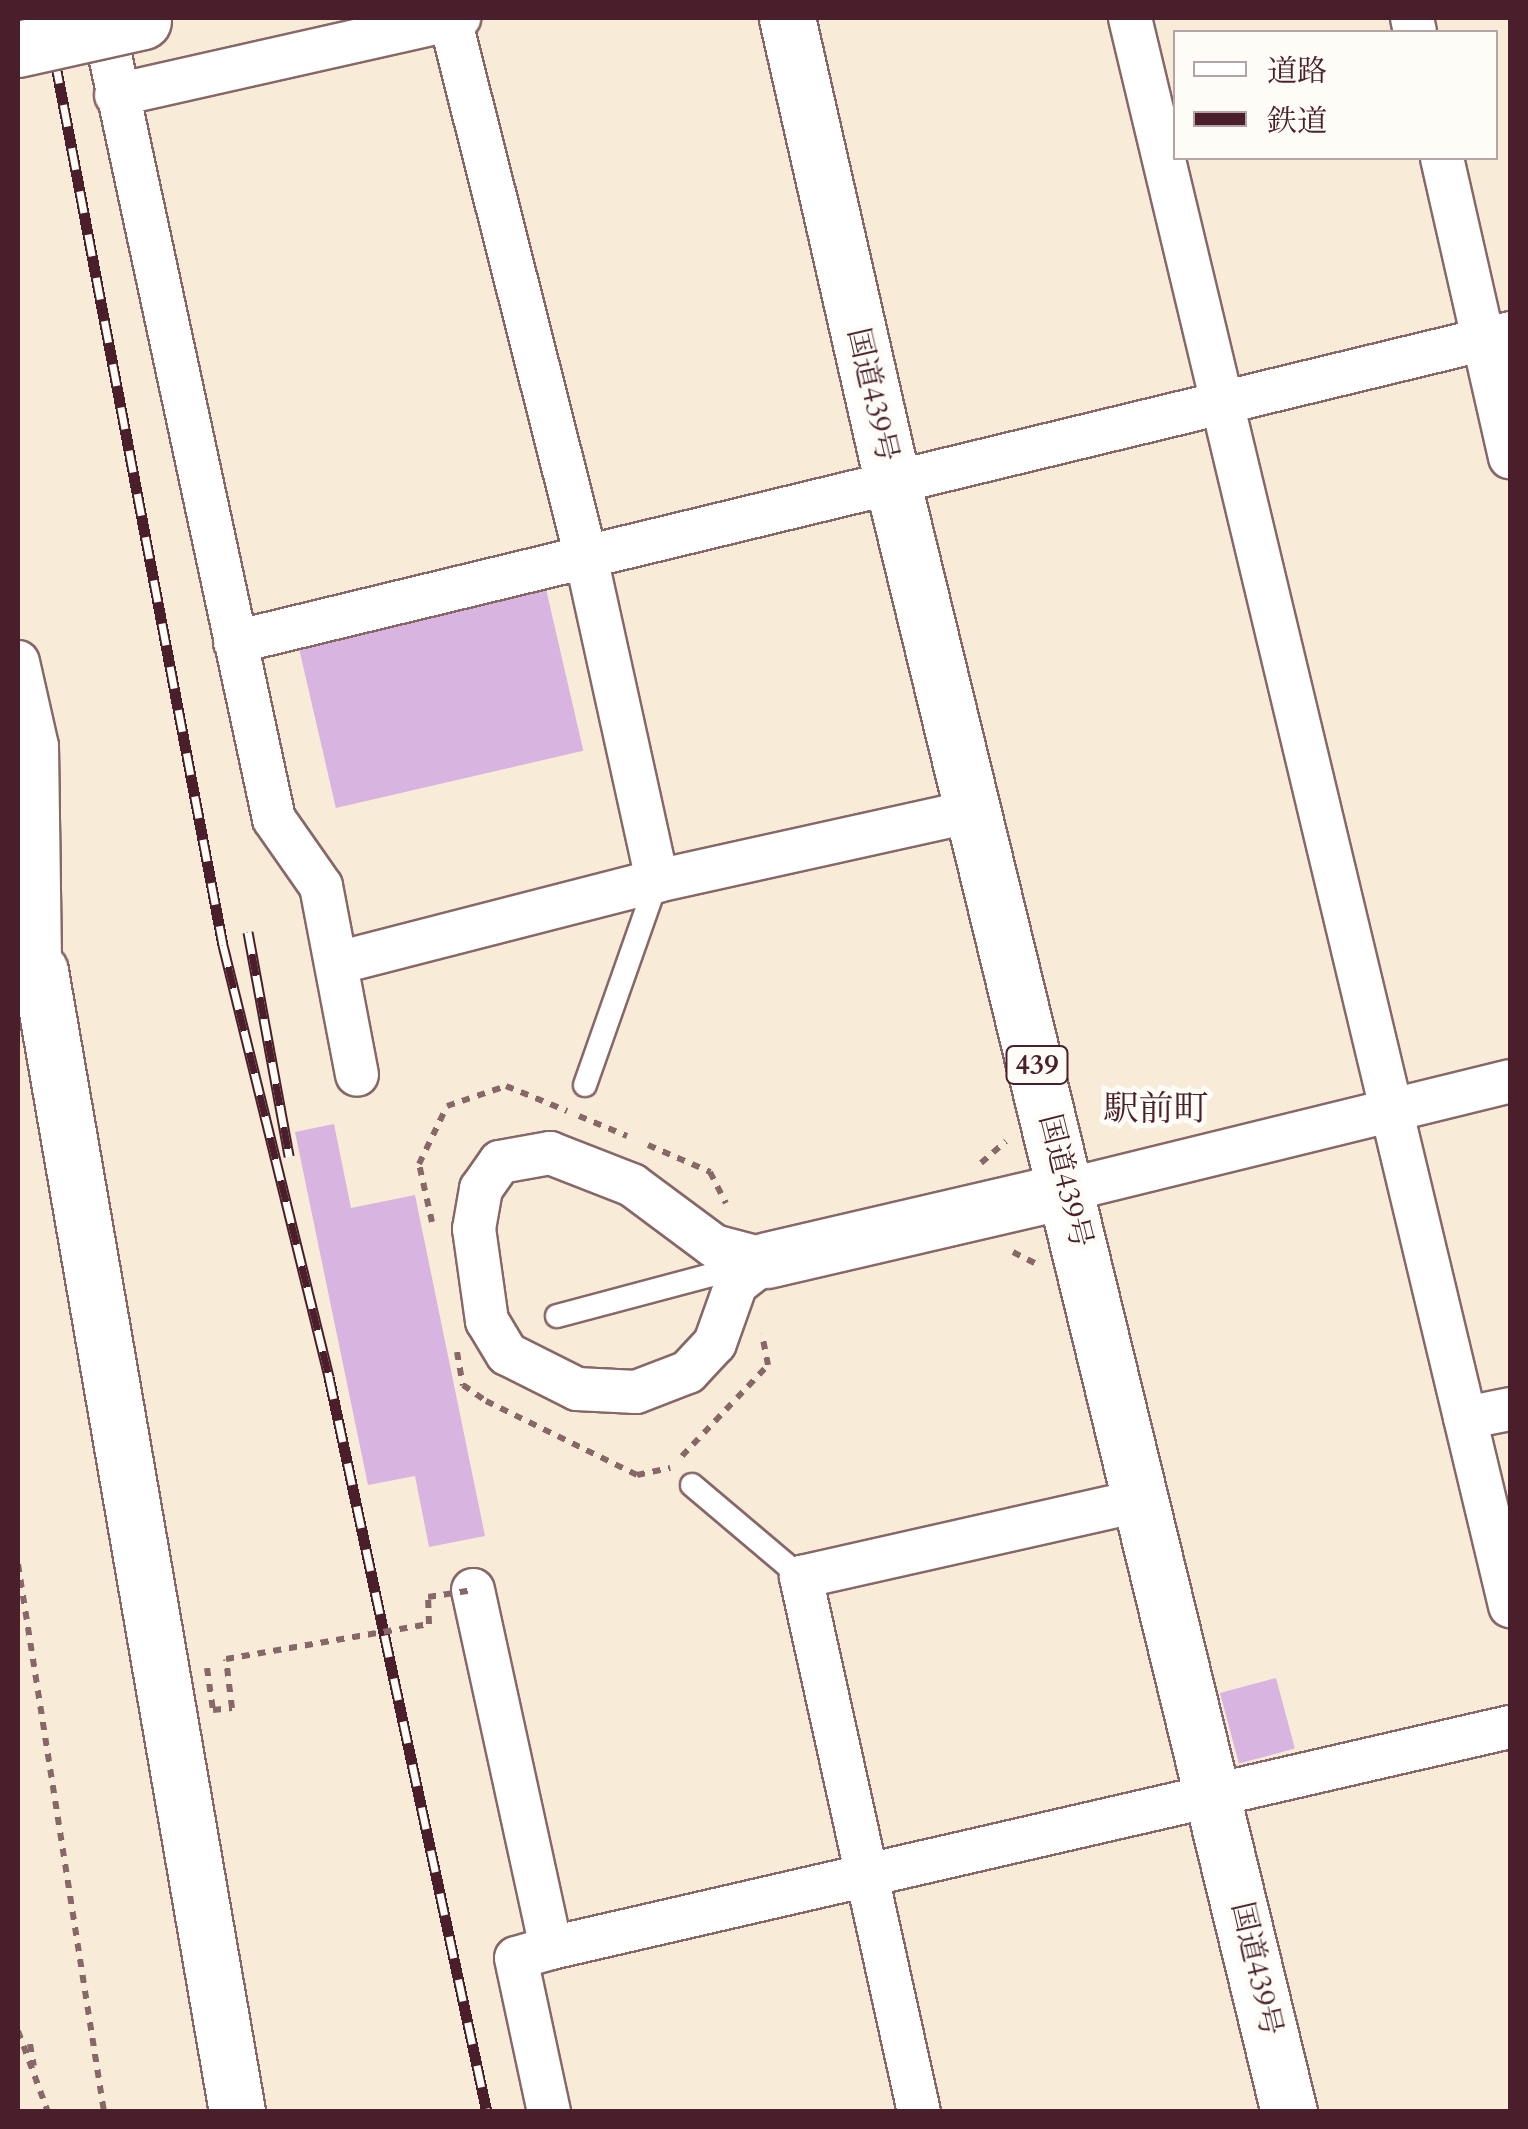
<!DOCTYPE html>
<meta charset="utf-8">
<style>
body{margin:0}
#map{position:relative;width:1528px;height:2129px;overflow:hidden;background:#f8ecd9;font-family:Cardo,"Noto Serif JP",serif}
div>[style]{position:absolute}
.building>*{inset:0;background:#d8b4e0;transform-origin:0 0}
.path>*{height:6px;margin-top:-3px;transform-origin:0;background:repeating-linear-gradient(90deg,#876768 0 8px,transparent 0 16px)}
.roads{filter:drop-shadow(2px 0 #876768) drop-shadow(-2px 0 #876768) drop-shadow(0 2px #876768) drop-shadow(0 -2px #876768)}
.service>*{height:22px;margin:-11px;padding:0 11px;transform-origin:11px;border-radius:11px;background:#fff}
.minor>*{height:42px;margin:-21px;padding:0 21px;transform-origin:21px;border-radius:21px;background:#fff}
.tertiary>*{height:55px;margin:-27.5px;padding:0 27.5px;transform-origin:27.5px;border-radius:27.5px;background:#fff}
.trunk>*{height:55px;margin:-27.5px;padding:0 27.5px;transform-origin:27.5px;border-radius:27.5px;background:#fff}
.rail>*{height:11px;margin-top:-5.5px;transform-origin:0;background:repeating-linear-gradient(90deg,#fdfcf7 0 22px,#4a1f2b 0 44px);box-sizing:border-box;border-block:2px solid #4a1f2b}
.path-bridge>*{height:6px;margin-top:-3px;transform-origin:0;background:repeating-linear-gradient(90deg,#876768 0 8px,transparent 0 16px)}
.bridges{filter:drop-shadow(2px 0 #876768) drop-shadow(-2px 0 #876768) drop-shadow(0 2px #876768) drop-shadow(0 -2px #876768)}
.trunk-bridge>*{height:55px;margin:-27.5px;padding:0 27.5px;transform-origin:27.5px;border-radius:27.5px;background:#fff}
span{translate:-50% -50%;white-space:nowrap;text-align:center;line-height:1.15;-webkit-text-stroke:10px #fdfcf7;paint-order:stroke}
.shield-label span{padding:2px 8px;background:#fdfcf7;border:2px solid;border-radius:8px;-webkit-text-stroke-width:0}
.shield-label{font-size:28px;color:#4a1f2b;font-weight:700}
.street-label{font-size:30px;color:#4a1f2b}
.quarter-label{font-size:35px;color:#4a1f2b}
.frame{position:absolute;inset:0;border:20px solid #4a1f2b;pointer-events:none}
.legend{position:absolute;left:1173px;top:30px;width:325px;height:130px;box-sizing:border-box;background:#fdfcf7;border:2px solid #b5a4a5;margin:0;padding:12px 18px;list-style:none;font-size:30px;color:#4a1f2b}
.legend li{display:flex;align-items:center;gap:20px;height:50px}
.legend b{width:50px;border:2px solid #b5a4a5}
</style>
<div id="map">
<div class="building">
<div style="left:546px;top:589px;width:166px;height:254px;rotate:77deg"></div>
<div style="clip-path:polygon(334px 1124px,351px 1208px,415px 1195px,485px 1536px,429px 1547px,415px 1476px,368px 1485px,295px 1132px)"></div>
<div style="left:1276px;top:1678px;width:73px;height:58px;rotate:75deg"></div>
</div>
<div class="path">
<div style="left:579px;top:1116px;width:52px;rotate:22.6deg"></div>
<div style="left:648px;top:1145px;width:68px;rotate:23.5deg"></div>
<div style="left:710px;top:1172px;width:35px;rotate:63deg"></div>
<div style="left:981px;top:1163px;width:33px;rotate:-41deg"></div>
<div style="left:432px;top:1222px;width:59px;rotate:-102.6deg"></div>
<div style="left:419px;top:1164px;width:64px;rotate:-64.2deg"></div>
<div style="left:447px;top:1106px;width:62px;rotate:-18.7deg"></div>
<div style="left:506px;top:1086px;width:66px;rotate:22.3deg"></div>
<div style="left:1013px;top:1252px;width:27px;rotate:27deg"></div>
<div style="left:457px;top:1352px;width:34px;rotate:80deg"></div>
<div style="left:463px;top:1385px;width:28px;rotate:35deg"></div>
<div style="left:486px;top:1401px;width:168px;rotate:26.1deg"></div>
<div style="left:637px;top:1475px;width:34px;rotate:-12deg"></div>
<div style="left:682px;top:1456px;width:125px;rotate:-46.6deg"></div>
<div style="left:768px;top:1365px;width:32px;rotate:-101deg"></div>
<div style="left:18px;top:1564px;width:555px;rotate:81.08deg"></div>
<div style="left:18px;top:2031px;width:86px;rotate:69.7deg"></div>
<div style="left:30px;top:2044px;width:22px;rotate:80deg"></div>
</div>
<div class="roads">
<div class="service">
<div style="left:585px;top:1085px;width:216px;rotate:-70.6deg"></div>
<div style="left:557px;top:1316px;width:199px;rotate:-14.9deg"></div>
<div style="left:692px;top:1485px;width:143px;rotate:40.2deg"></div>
</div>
<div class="minor">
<div style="left:102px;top:18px;width:819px;rotate:77.88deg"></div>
<div style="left:274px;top:819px;width:82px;rotate:55deg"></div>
<div style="left:321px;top:886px;width:192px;rotate:79.2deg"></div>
<div style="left:1130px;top:18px;width:1633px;rotate:76.54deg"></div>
<div style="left:1412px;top:18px;width:14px;rotate:78deg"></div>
<div style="left:450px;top:19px;width:555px;rotate:75.81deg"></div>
<div style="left:586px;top:557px;width:332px;rotate:77.6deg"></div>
<div style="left:116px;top:95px;width:352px;rotate:-12.7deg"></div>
<div style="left:1442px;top:158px;width:307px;rotate:77.2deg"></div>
<div style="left:235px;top:642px;width:1312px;rotate:-13.62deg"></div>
<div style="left:18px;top:662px;width:86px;rotate:77.3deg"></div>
<div style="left:37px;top:746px;width:225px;rotate:89.2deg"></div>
<div style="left:337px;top:963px;width:330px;rotate:-14.4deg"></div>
<div style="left:657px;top:881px;width:327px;rotate:-12.5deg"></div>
<div style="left:550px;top:1153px;width:88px;rotate:21.3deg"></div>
<div style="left:632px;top:1185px;width:102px;rotate:36.6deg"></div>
<div style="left:714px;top:1246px;width:55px;rotate:14.8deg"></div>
<div style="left:767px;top:1260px;width:39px;rotate:142deg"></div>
<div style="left:736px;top:1284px;width:63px;rotate:109.6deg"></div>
<div style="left:715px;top:1343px;width:40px;rotate:133deg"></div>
<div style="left:688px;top:1372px;width:56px;rotate:159deg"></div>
<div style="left:636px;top:1392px;width:59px;rotate:-177.1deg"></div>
<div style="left:577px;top:1389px;width:78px;rotate:-153.4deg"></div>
<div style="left:507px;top:1354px;width:39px;rotate:-121deg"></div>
<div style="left:487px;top:1321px;width:93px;rotate:-98deg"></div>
<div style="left:474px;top:1229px;width:41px;rotate:-80.1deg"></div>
<div style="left:481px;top:1189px;width:33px;rotate:-55deg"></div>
<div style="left:500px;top:1162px;width:51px;rotate:-10.2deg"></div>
<div style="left:1067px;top:1190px;width:456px;rotate:-13.8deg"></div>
<div style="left:1465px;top:1418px;width:46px;rotate:-11.3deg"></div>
<div style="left:473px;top:1590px;width:366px;rotate:77.7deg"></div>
<div style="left:551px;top:1948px;width:36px;rotate:164deg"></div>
<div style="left:516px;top:1958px;width:157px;rotate:77.9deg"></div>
<div style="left:551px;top:1948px;width:984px;rotate:-12.98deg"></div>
<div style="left:919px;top:2112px;width:548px;rotate:-102.44deg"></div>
<div style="left:801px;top:1577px;width:351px;rotate:-12.7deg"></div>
</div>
<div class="tertiary">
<div style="left:40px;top:971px;width:1158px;rotate:80.2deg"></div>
<div style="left:767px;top:1260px;width:308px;rotate:-13.1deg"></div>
</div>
<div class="trunk">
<div style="left:787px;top:18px;width:474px;rotate:77.2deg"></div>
<div style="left:892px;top:480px;width:1680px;rotate:76.33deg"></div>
</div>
</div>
<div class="rail">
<div style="left:47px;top:18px;width:944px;rotate:79.25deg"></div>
<div style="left:223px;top:945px;width:445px;rotate:76.2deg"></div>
<div style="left:329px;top:1377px;width:752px;rotate:77.87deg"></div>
<div style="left:248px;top:932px;width:228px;rotate:79.6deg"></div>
</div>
<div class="path-bridge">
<div style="left:207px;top:1668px;width:42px;rotate:81.9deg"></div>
<div style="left:213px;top:1710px;width:19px;rotate:-6deg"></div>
<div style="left:232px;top:1708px;width:49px;rotate:-97deg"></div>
<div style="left:226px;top:1659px;width:206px;rotate:-9.8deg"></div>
<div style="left:429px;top:1624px;width:27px;rotate:-92deg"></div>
<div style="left:428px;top:1597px;width:46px;rotate:-8.8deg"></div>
</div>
<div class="bridges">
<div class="trunk-bridge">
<div style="left:18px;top:49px;width:128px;rotate:-12.6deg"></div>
</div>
</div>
<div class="shield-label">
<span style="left:1037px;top:1065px">439</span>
</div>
<div class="street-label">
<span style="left:872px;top:395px;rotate:77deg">国道439号</span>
<span style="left:1065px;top:1181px;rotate:76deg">国道439号</span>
<span style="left:1256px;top:1969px;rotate:77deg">国道439号</span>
</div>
<div class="quarter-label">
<span style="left:1156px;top:1109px">駅前町</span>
</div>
<div class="frame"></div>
<ul class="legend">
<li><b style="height:12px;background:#fff"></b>道路</li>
<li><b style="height:12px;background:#4a1f2b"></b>鉄道</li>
</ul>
</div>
